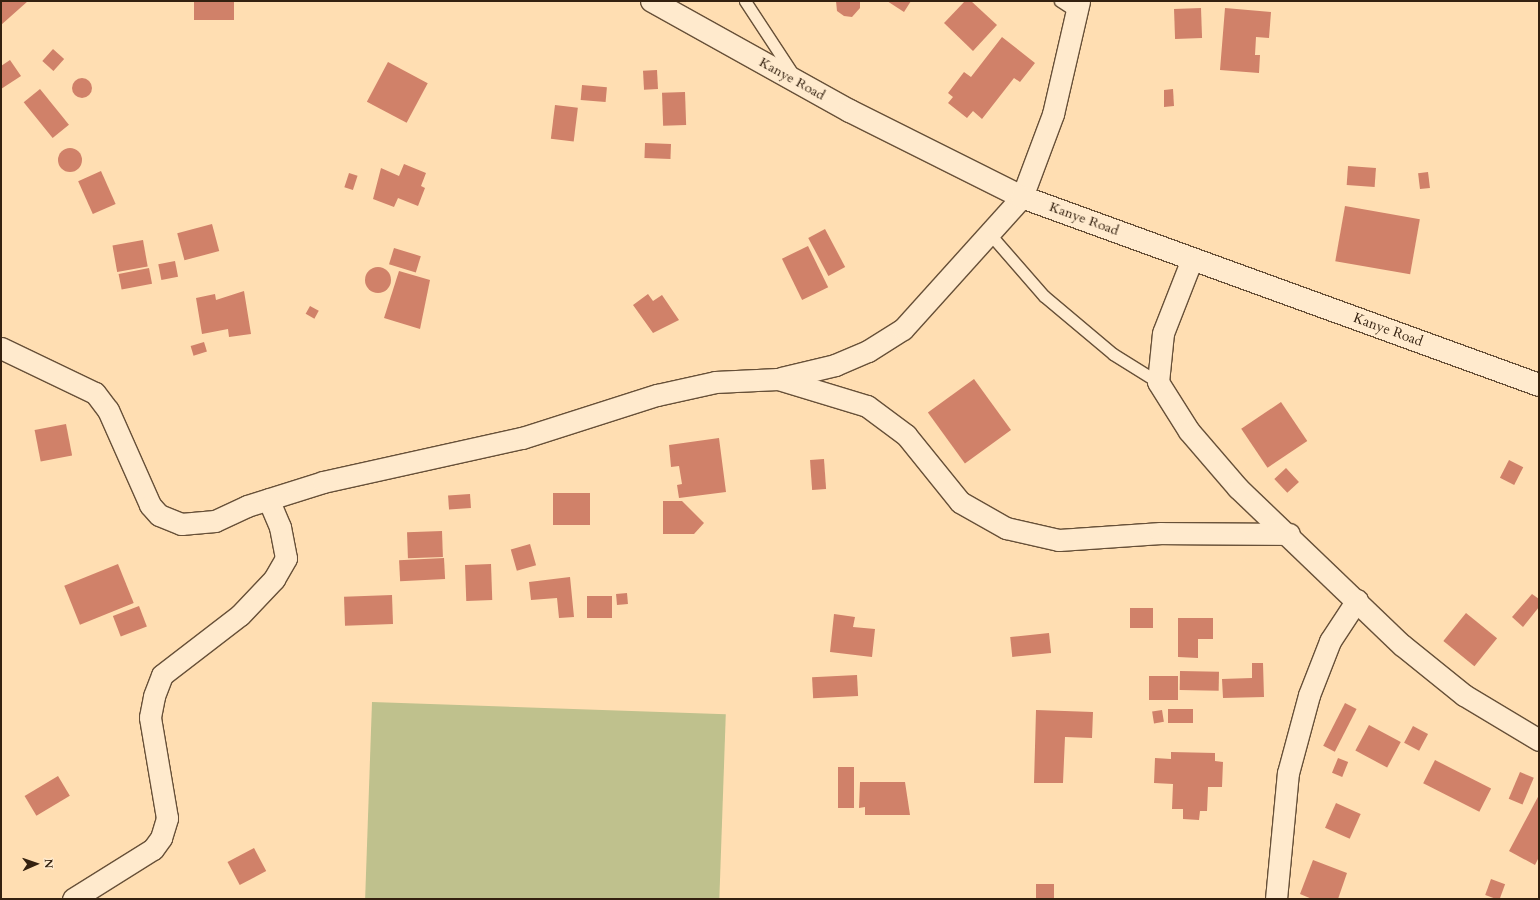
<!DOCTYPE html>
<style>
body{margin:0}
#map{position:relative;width:1540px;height:900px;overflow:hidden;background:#ffdeb2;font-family:Cardo,serif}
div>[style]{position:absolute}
.green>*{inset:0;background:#bfc18d;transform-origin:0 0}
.building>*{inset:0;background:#d08169;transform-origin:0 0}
.round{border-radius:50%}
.roads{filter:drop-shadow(1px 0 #675038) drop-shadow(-1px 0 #675038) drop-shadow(0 1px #675038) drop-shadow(0 -1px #675038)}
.service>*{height:11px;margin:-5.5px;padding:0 5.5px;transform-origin:5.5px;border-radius:5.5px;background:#ffeacd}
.minor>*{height:21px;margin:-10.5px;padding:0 10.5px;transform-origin:10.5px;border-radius:10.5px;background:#ffeacd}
.secondary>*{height:22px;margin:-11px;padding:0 11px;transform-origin:11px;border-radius:11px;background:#ffeacd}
span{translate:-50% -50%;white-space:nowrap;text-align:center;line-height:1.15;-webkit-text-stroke:3px #ffeacd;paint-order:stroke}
.street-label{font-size:14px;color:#342110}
.frame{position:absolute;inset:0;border:2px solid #342110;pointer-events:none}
.north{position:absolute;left:16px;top:844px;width:40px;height:40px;-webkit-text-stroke:3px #ffeacd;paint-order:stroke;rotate:88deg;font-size:11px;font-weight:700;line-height:16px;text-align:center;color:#342110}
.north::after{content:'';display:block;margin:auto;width:14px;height:18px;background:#342110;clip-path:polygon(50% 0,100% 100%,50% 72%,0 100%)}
</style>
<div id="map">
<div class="green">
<div style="left:372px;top:702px;width:354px;height:197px;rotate:2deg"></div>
</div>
<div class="building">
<div style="clip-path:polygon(1px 1px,28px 1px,1px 25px)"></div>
<div style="left:194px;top:1px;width:40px;height:19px"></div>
<div style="clip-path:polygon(836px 1px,860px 1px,860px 8px,852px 17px,844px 16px,837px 11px)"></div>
<div style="clip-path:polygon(887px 1px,911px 1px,904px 12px)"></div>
<div style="clip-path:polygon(965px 1px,971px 1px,997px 25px,973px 51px,944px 23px)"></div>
<div style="left:1201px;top:8px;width:30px;height:27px;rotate:88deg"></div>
<div style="clip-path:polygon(1225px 8px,1271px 12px,1269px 38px,1256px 37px,1255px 55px,1260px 55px,1259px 73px,1220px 70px)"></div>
<div style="clip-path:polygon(1002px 37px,1035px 63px,1020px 82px,1014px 78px,982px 119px,973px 111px,967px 118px,948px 103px,953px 97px,948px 93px,964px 72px,971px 77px)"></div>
<div style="left:53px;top:49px;width:15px;height:16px;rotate:42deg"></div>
<div style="clip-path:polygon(10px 60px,21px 76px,1px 89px,1px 66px)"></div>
<div style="left:388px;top:62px;width:45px;height:45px;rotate:28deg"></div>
<div style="left:657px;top:70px;width:19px;height:14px;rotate:87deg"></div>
<div class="round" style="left:72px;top:78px;width:20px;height:20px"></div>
<div style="left:582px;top:85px;width:25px;height:15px;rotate:5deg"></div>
<div style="left:40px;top:89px;width:46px;height:21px;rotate:51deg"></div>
<div style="clip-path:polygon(1173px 89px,1174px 106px,1164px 107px,1164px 90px)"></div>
<div style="left:685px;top:92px;width:33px;height:23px;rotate:88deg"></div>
<div style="left:555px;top:105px;width:23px;height:34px;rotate:7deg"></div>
<div style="left:645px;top:143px;width:26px;height:15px;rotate:2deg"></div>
<div class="round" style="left:58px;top:148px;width:24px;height:24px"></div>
<div style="clip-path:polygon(404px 164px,426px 173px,421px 186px,425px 188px,418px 206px,398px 198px,394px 207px,373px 199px,381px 168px,399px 176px)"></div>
<div style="left:1348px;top:166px;width:28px;height:19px;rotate:4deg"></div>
<div style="left:101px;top:171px;width:36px;height:25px;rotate:66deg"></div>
<div style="left:1428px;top:172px;width:16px;height:10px;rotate:83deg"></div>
<div style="left:349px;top:173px;width:9px;height:15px;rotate:18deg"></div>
<div style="left:1345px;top:206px;width:76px;height:56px;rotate:10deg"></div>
<div style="left:212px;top:224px;width:28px;height:36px;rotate:75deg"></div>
<div style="left:825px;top:229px;width:43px;height:19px;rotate:62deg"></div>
<div style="left:143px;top:240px;width:27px;height:31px;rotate:80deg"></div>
<div style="left:808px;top:246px;width:46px;height:29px;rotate:64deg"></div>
<div style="left:394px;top:248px;width:28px;height:17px;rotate:17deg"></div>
<div style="left:175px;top:261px;width:16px;height:17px;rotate:79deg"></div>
<div class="round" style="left:365px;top:267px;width:26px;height:26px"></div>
<div style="left:149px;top:268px;width:16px;height:31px;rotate:79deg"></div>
<div style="clip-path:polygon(399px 271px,430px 280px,420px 329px,384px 318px)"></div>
<div style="clip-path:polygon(244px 291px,251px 334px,229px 337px,228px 329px,202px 334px,196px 298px,215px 294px,216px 300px)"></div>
<div style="clip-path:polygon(648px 294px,653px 301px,662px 295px,679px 320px,653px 333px,633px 305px)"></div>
<div style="left:310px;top:306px;width:10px;height:9px;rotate:29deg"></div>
<div style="left:204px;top:342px;width:10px;height:14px;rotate:73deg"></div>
<div style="left:974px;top:379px;width:63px;height:57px;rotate:54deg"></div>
<div style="left:1281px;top:402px;width:47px;height:48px;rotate:56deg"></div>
<div style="left:66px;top:424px;width:32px;height:32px;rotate:79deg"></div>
<div style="clip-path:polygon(719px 438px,726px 492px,679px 498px,677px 485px,682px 484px,679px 466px,671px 467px,669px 445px)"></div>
<div style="left:824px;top:459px;width:30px;height:14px;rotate:86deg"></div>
<div style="left:1509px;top:460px;width:16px;height:20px;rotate:27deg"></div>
<div style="left:1286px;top:468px;width:19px;height:16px;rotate:47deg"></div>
<div style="left:553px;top:493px;width:37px;height:32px"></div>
<div style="left:470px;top:494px;width:14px;height:22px;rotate:86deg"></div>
<div style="clip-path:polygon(663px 501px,682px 501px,704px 523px,694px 534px,663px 534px)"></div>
<div style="left:442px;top:531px;width:26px;height:35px;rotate:88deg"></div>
<div style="left:530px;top:544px;width:22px;height:20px;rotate:74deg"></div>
<div style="left:444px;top:558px;width:21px;height:45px;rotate:87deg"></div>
<div style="left:118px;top:564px;width:42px;height:58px;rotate:68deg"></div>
<div style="left:491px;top:564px;width:36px;height:26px;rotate:88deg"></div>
<div style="clip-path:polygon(570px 577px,574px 617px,559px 618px,557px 598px,531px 600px,529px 582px)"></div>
<div style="left:627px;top:593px;width:11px;height:11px;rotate:85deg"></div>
<div style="clip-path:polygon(1532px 594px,1539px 599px,1539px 607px,1523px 627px,1512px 617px)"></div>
<div style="left:392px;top:595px;width:29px;height:48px;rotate:88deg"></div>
<div style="left:587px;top:596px;width:25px;height:22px"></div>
<div style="left:139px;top:606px;width:22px;height:28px;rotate:69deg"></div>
<div style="left:1130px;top:608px;width:23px;height:20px"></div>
<div style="left:1466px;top:613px;width:40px;height:36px;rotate:39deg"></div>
<div style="clip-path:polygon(834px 614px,855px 617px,853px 627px,875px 629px,872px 657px,830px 652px)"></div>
<div style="clip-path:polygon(1178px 618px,1213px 618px,1213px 639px,1198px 639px,1198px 658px,1178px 657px)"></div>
<div style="left:1049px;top:633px;width:20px;height:39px;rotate:84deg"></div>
<div style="clip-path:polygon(1252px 663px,1263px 663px,1264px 697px,1223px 698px,1222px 679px,1252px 678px)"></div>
<div style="left:1180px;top:671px;width:39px;height:19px;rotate:1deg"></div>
<div style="left:857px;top:675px;width:21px;height:45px;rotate:87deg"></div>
<div style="left:1149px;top:676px;width:29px;height:24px"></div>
<div style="left:1345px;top:703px;width:13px;height:48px;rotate:27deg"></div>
<div style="left:1168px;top:709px;width:25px;height:14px"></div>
<div style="clip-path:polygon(1036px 710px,1093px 712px,1092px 738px,1065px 737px,1063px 783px,1034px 783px)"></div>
<div style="left:1162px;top:710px;width:12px;height:10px;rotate:81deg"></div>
<div style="left:1369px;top:725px;width:36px;height:29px;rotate:28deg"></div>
<div style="left:1413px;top:726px;width:17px;height:19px;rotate:28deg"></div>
<div style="clip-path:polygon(1171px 752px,1215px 753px,1215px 761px,1223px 762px,1222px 787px,1208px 787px,1207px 811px,1200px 811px,1199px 820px,1183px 819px,1183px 809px,1172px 809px,1173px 784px,1154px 783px,1155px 758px,1171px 759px)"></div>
<div style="left:1338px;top:758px;width:11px;height:16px;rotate:22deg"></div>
<div style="left:1435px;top:760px;width:63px;height:26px;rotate:27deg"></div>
<div style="left:838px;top:767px;width:16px;height:41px"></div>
<div style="left:1520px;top:772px;width:15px;height:29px;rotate:23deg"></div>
<div style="left:58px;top:776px;width:23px;height:39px;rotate:59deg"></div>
<div style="clip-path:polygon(860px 782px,905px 782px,910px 815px,865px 815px,865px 807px,859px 808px)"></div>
<div style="clip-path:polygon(1539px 795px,1539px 857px,1535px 865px,1509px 851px)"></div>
<div style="left:1336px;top:803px;width:27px;height:27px;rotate:24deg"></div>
<div style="left:254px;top:848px;width:26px;height:30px;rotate:62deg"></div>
<div style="clip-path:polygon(1313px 860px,1347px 873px,1338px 899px,1312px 899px,1300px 894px)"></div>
<div style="left:1491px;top:879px;width:15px;height:17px;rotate:20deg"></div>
<div style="left:1036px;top:884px;width:18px;height:15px"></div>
</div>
<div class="roads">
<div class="service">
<div style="left:745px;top:1px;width:87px;rotate:56.7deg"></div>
<div style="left:1060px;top:1px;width:20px;rotate:33deg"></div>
<div style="left:989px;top:233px;width:84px;rotate:48.9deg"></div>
<div style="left:1044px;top:296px;width:90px;rotate:40deg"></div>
<div style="left:1113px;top:354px;width:53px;rotate:31.9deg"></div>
</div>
<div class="minor">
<div style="left:1192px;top:259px;width:79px;rotate:111.4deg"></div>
<div style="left:1163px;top:333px;width:49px;rotate:95.8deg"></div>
<div style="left:1158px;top:382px;width:58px;rotate:57.7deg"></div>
<div style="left:1189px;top:431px;width:75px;rotate:49.3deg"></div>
<div style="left:1238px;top:488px;width:227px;rotate:43.8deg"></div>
<div style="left:1402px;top:645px;width:80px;rotate:38.9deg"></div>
<div style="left:1464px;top:695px;width:87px;rotate:31deg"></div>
<div style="left:1px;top:348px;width:104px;rotate:25.6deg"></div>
<div style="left:95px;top:393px;width:21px;rotate:53deg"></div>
<div style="left:108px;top:410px;width:104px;rotate:66.1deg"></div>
<div style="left:150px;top:505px;width:13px;rotate:48deg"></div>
<div style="left:159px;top:515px;width:24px;rotate:22deg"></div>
<div style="left:181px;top:524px;width:34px;rotate:-5deg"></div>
<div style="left:215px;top:521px;width:35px;rotate:-25deg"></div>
<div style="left:247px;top:506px;width:80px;rotate:-17.5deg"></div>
<div style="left:323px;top:482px;width:204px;rotate:-12.5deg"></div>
<div style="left:522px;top:438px;width:142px;rotate:-17.7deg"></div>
<div style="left:657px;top:395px;width:59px;rotate:-12.6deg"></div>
<div style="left:715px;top:382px;width:63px;rotate:-2.7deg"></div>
<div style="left:778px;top:379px;width:93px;rotate:16.9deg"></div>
<div style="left:867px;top:406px;width:49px;rotate:36.6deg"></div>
<div style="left:906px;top:435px;width:86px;rotate:51.1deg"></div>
<div style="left:960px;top:502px;width:53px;rotate:29.5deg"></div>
<div style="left:1006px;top:528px;width:54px;rotate:12.8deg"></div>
<div style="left:1059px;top:540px;width:102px;rotate:-3.9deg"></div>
<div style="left:1161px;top:533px;width:128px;rotate:0.4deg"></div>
<div style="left:781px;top:378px;width:56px;rotate:-13.5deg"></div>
<div style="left:835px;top:365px;width:36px;rotate:-23deg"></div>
<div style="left:868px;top:351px;width:41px;rotate:-32.2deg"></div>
<div style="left:903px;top:329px;width:178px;rotate:-48deg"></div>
<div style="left:1022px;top:197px;width:89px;rotate:-69.5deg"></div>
<div style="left:1053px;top:114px;width:116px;rotate:-77deg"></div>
<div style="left:73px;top:899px;width:94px;rotate:-32deg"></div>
<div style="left:153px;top:849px;width:14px;rotate:-54deg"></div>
<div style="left:161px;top:838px;width:21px;rotate:-73deg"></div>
<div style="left:167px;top:818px;width:102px;rotate:-99.6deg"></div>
<div style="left:150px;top:717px;width:21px;rotate:-79deg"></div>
<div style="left:154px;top:696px;width:22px;rotate:-69deg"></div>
<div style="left:162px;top:675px;width:98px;rotate:-37.6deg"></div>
<div style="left:240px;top:615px;width:50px;rotate:-46.6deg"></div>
<div style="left:274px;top:579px;width:24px;rotate:-60deg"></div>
<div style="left:286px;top:558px;width:32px;rotate:-101deg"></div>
<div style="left:280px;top:527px;width:30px;rotate:-113deg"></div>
<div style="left:1276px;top:899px;width:127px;rotate:-84.6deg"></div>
<div style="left:1288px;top:773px;width:81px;rotate:-74.9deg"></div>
<div style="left:1309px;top:695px;width:58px;rotate:-68.7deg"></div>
<div style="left:1330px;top:641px;width:49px;rotate:-56.6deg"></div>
</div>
<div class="secondary">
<div style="left:652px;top:1px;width:227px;rotate:29.1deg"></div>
<div style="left:850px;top:111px;width:192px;rotate:26.6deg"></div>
<div style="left:1022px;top:197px;width:550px;rotate:19.98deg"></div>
</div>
</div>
<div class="street-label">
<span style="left:792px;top:79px;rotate:29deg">Kanye Road</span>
<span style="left:1084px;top:219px;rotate:20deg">Kanye Road</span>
<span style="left:1388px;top:330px;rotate:20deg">Kanye Road</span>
</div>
<div class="frame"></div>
<div class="north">N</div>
</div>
